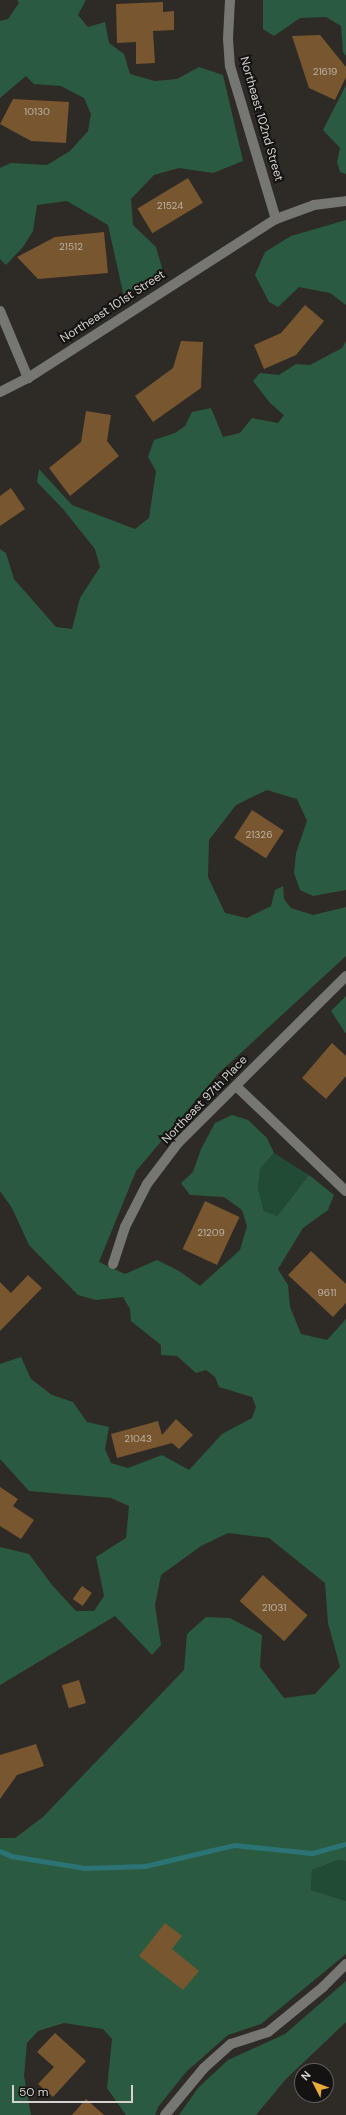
<!DOCTYPE html>
<style>
body{margin:0}
#map{position:relative;width:346px;height:2115px;overflow:hidden;background:#2e2a25;font-family:"DM Sans",sans-serif}
div>[style]{position:absolute}
.green>*{inset:0;background:#224b35}
.forest>*{inset:0;background:#2a5b41}
.stream>*{height:5px;margin:-2.5px;padding:0 2.5px;transform-origin:2.5px;border-radius:2.5px;background:#2c7375}
.building>*{inset:0;background:#785630;transform-origin:0 0}
.minor>*{height:10px;margin:-5px;padding:0 5px;transform-origin:5px;border-radius:5px;background:#767673}
span{translate:-50% -50%;white-space:nowrap;text-align:center;line-height:1.15;-webkit-text-stroke:4px #151311;paint-order:stroke}
.number-label{font-size:10px;color:#bdb2a6}
.number-label span{-webkit-text-stroke-width:0}
.street-label{font-size:12px;color:#d4d1ce}
.north{position:absolute;left:294px;top:2063px;width:40px;height:40px;box-sizing:border-box;background:#151311;border:1px solid #615f5d;border-radius:50%;rotate:312deg;font-size:11px;font-weight:700;line-height:16px;text-align:center;color:#d4d1ce}
.north::after{content:'';display:block;margin:auto;width:14px;height:18px;background:#e8ac37;clip-path:polygon(50% 0,100% 100%,50% 72%,0 100%)}
.scale{position:absolute;left:12px;top:2085px;width:121px;height:18px;box-sizing:border-box;border:2px solid #d4d1ce;border-top:0;padding-left:5px;font-size:12px;line-height:14px;white-space:nowrap;color:#d4d1ce;-webkit-text-stroke:3px #151311;paint-order:stroke}
</style>
<div id="map">
<div class="green">
<div style="clip-path:polygon(274px 1153px,309px 1175px,277px 1216px,264px 1211px,258px 1189px,260px 1169px)"></div>
<div style="clip-path:polygon(339px 1860px,346px 1861px,346px 1901px,311px 1890px,312px 1870px)"></div>
</div>
<div class="forest">
<div style="clip-path:polygon(17px 0,86px 0,78px 15px,88px 27px,105px 22px,109px 43px,124px 54px,130px 74px,155px 81px,177px 79px,199px 67px,223px 75px,243px 161px,213px 173px,179px 168px,154px 175px,131px 199px,133px 225px,156px 247px,164px 275px,124px 297px,108px 225px,67px 201px,37px 205px,33px 231px,23px 247px,6px 265px,0 259px,0 168px,11px 163px,47px 165px,70px 151px,88px 131px,91px 114px,84px 98px,61px 86px,34px 84px,26px 76px,0 98px,0 21px,8px 19px,19px 3px)"></div>
<div style="clip-path:polygon(263px 0,346px 0,346px 56px,343px 52px,341px 26px,326px 17px,300px 18px,274px 36px,263px 29px)"></div>
<div style="clip-path:polygon(346px 85px,346px 174px,340px 172px,337px 162px,340px 148px,323px 130px)"></div>
<div style="clip-path:polygon(346px 220px,346px 305px,330px 293px,299px 287px,278px 307px,269px 302px,255px 275px,265px 252px,291px 236px)"></div>
<div style="clip-path:polygon(346px 341px,346px 890px,313px 896px,300px 890px,294px 873px,296px 853px,307px 821px,297px 799px,267px 790px,236px 805px,209px 840px,208px 877px,225px 913px,247px 918px,271px 906px,275px 890px,283px 886px,284px 899px,291px 908px,313px 915px,346px 907px,346px 956px,219px 1073px,136px 1171px,99px 1262px,125px 1274px,157px 1260px,179px 1271px,200px 1286px,240px 1250px,247px 1226px,242px 1210px,224px 1197px,190px 1195px,181px 1183px,193px 1172px,201px 1149px,215px 1123px,232px 1115px,248px 1120px,267px 1138px,274px 1153px,260px 1169px,258px 1189px,264px 1211px,277px 1216px,309px 1175px,334px 1195px,328px 1210px,303px 1228px,278px 1269px,288px 1285px,290px 1307px,301px 1334px,327px 1340px,346px 1319px,346px 1861px,339px 1860px,312px 1870px,311px 1890px,346px 1901px,346px 1954px,261px 2024px,228px 2035px,186px 2072px,158px 2107px,155px 2115px,126px 2115px,107px 2088px,112px 2039px,103px 2029px,64px 2023px,38px 2031px,27px 2043px,24px 2076px,31px 2115px,0 2115px,0 1838px,15px 1838px,43px 1817px,184px 1670px,187px 1634px,206px 1617px,230px 1618px,262px 1635px,260px 1667px,284px 1698px,315px 1694px,340px 1667px,328px 1623px,325px 1583px,269px 1538px,228px 1533px,201px 1546px,161px 1575px,155px 1605px,161px 1645px,152px 1655px,115px 1616px,0 1685px,0 1547px,29px 1554px,52px 1585px,76px 1611px,94px 1611px,104px 1596px,96px 1557px,126px 1538px,129px 1506px,111px 1498px,29px 1491px,0 1459px,0 1364px,21px 1357px,31px 1379px,52px 1395px,73px 1402px,87px 1422px,109px 1427px,105px 1449px,111px 1463px,128px 1468px,162px 1455px,189px 1470px,222px 1434px,252px 1418px,256px 1407px,252px 1397px,219px 1387px,215px 1377px,206px 1370px,196px 1373px,177px 1356px,161px 1355px,161px 1345px,131px 1321px,130px 1309px,123px 1297px,96px 1300px,78px 1295px,29px 1245px,12px 1208px,0 1191px,0 549px,6px 553px,14px 579px,56px 627px,72px 629px,80px 598px,100px 567px,95px 549px,63px 509px,37px 482px,39px 469px,72px 505px,135px 529px,149px 518px,156px 471px,148px 457px,154px 440px,175px 433px,185px 426px,192px 412px,211px 408px,223px 437px,240px 433px,252px 418px,278px 423px,284px 415px,270px 403px,253px 381px,260px 373px,279px 375px,296px 364px,310px 365px,342px 348px)"></div>
<div style="clip-path:polygon(346px 996px,346px 1034px,331px 1011px)"></div>
<div style="clip-path:polygon(346px 1981px,346px 2022px,286px 2079px,256px 2115px,179px 2115px,198px 2088px,228px 2060px,285px 2034px)"></div>
</div>
<div class="stream">
<div style="left:0;top:1851px;width:12px;rotate:24deg"></div>
<div style="left:11px;top:1856px;width:75px;rotate:9.2deg"></div>
<div style="left:85px;top:1868px;width:60px;rotate:-1.9deg"></div>
<div style="left:145px;top:1866px;width:91px;rotate:-13.3deg"></div>
<div style="left:234px;top:1845px;width:78px;rotate:5.9deg"></div>
<div style="left:312px;top:1853px;width:35px;rotate:-15deg"></div>
</div>
<div class="building">
<div style="clip-path:polygon(163px 2px,163px 12px,174px 11px,174px 30px,153px 31px,155px 63px,136px 64px,136px 42px,117px 43px,116px 4px)"></div>
<div style="clip-path:polygon(320px 35px,346px 67px,346px 77px,335px 100px,309px 88px,292px 36px)"></div>
<div style="clip-path:polygon(13px 99px,69px 102px,66px 143px,31px 141px,0 124px)"></div>
<div style="left:188px;top:178px;width:29px;height:59px;rotate:59deg"></div>
<div style="clip-path:polygon(104px 232px,108px 273px,38px 279px,17px 257px,55px 237px)"></div>
<div style="clip-path:polygon(305px 305px,324px 321px,296px 355px,264px 369px,254px 345px,281px 333px)"></div>
<div style="clip-path:polygon(181px 341px,203px 342px,201px 388px,153px 422px,135px 396px,173px 368px)"></div>
<div style="clip-path:polygon(86px 411px,111px 415px,107px 441px,119px 456px,70px 496px,49px 468px,81px 442px)"></div>
<div style="clip-path:polygon(11px 488px,25px 509px,0 526px,0 496px)"></div>
<div style="left:252px;top:810px;width:38px;height:33px;rotate:33deg"></div>
<div style="clip-path:polygon(332px 1043px,346px 1056px,346px 1076px,326px 1099px,302px 1078px)"></div>
<div style="left:205px;top:1201px;width:38px;height:53px;rotate:25deg"></div>
<div style="clip-path:polygon(311px 1251px,346px 1284px,346px 1303px,333px 1317px,288px 1275px)"></div>
<div style="clip-path:polygon(28px 1275px,42px 1288px,0 1331px,0 1282px,11px 1293px)"></div>
<div style="clip-path:polygon(176px 1419px,193px 1435px,179px 1449px,172px 1443px,117px 1458px,111px 1434px,158px 1421px,162px 1435px)"></div>
<div style="clip-path:polygon(0 1487px,18px 1499px,13px 1506px,34px 1520px,21px 1539px,0 1526px)"></div>
<div style="left:263px;top:1575px;width:60px;height:35px;rotate:42deg"></div>
<div style="left:82px;top:1586px;width:12px;height:16px;rotate:35deg"></div>
<div style="left:79px;top:1680px;width:24px;height:18px;rotate:73deg"></div>
<div style="clip-path:polygon(36px 1744px,44px 1766px,17px 1775px,0 1799px,0 1755px)"></div>
<div style="clip-path:polygon(165px 1923px,182px 1936px,172px 1949px,199px 1971px,183px 1990px,139px 1956px)"></div>
<div style="clip-path:polygon(55px 2033px,86px 2061px,53px 2097px,38px 2084px,54px 2067px,37px 2052px)"></div>
<div style="clip-path:polygon(86px 2099px,104px 2115px,72px 2115px)"></div>
</div>
<div class="minor">
<div style="left:230px;top:0;width:39px;rotate:93deg"></div>
<div style="left:228px;top:39px;width:27px;rotate:86deg"></div>
<div style="left:230px;top:66px;width:160px;rotate:73.3deg"></div>
<div style="left:0;top:311px;width:73px;rotate:67.3deg"></div>
<div style="left:0;top:392px;width:31px;rotate:-27deg"></div>
<div style="left:28px;top:378px;width:295px;rotate:-32.7deg"></div>
<div style="left:276px;top:219px;width:40px;rotate:-20.2deg"></div>
<div style="left:314px;top:205px;width:32px;rotate:-7deg"></div>
<div style="left:236px;top:1086px;width:152px;rotate:43.7deg"></div>
<div style="left:113px;top:1264px;width:39px;rotate:-72deg"></div>
<div style="left:125px;top:1227px;width:48px;rotate:-62.9deg"></div>
<div style="left:147px;top:1184px;width:51px;rotate:-52.9deg"></div>
<div style="left:178px;top:1143px;width:237px;rotate:-44.8deg"></div>
<div style="left:165px;top:2115px;width:61px;rotate:-50.3deg"></div>
<div style="left:204px;top:2068px;width:36px;rotate:-42deg"></div>
<div style="left:231px;top:2044px;width:39px;rotate:-18deg"></div>
<div style="left:268px;top:2032px;width:71px;rotate:-39.3deg"></div>
<div style="left:323px;top:1987px;width:33px;rotate:-45deg"></div>
</div>
<div class="number-label">
<span style="left:325px;top:72px">21619</span>
<span style="left:37px;top:112px">10130</span>
<span style="left:170px;top:206px">21524</span>
<span style="left:71px;top:247px">21512</span>
<span style="left:259px;top:835px">21326</span>
<span style="left:211px;top:1233px">21209</span>
<span style="left:327px;top:1293px">9611</span>
<span style="left:138px;top:1439px">21043</span>
<span style="left:274px;top:1608px">21031</span>
</div>
<div class="street-label">
<span style="left:261px;top:119px;rotate:74deg">Northeast 102nd Street</span>
<span style="left:113px;top:307px;rotate:-33deg">Northeast 101st Street</span>
<span style="left:205px;top:1100px;rotate:-46deg">Northeast 97th Place</span>
</div>
<div class="north">N</div>
<div class="scale">50 m</div>
</div>
